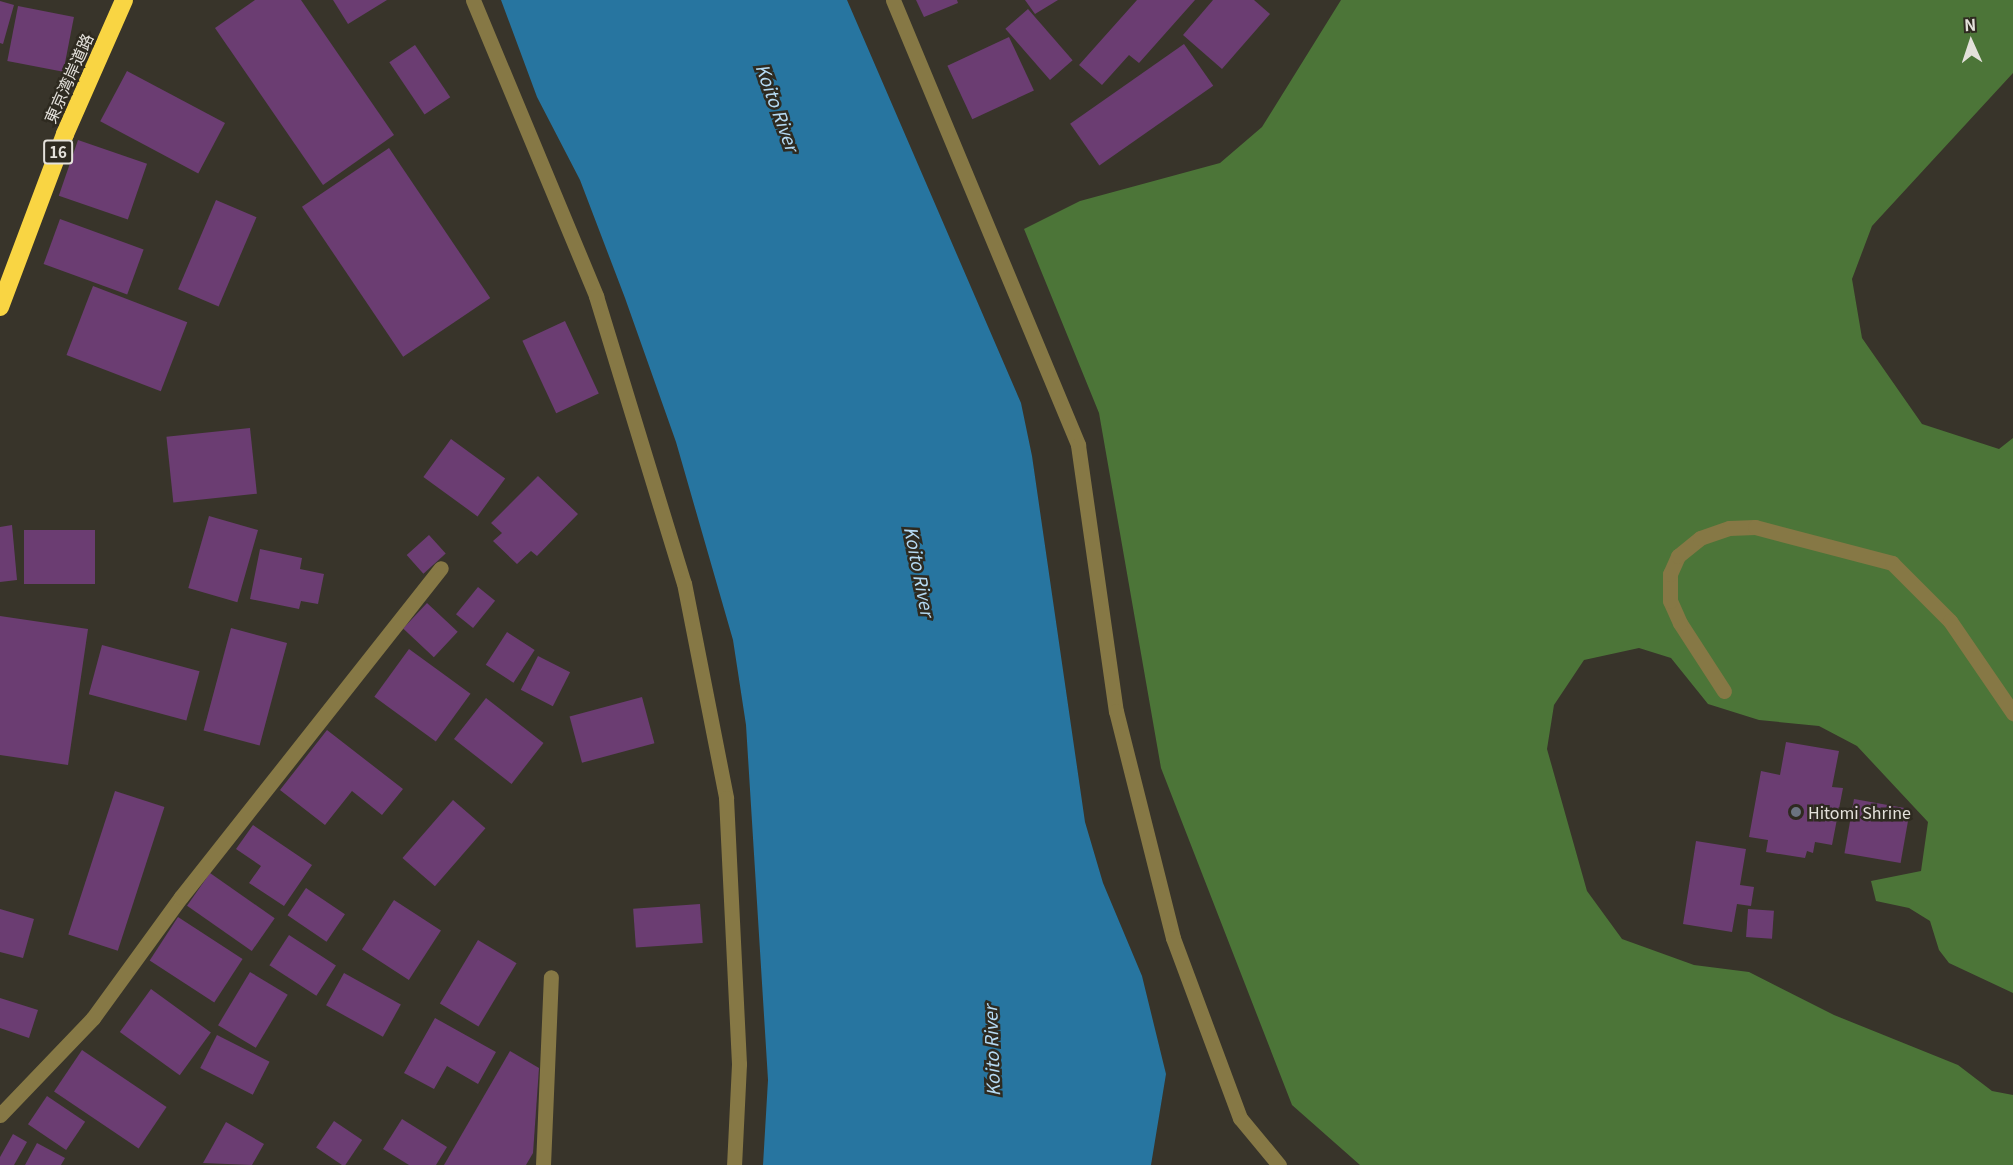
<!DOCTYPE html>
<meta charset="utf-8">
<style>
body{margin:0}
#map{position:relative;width:2013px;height:1165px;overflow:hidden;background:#38342a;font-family:Georgia,"Noto Sans JP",serif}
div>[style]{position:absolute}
.forest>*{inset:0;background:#4c7538}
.water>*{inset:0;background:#2775a0}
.building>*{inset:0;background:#6b3d72;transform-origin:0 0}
.minor>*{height:15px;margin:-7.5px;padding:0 7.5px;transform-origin:7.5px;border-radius:7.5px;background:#867845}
.highway>*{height:18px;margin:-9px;padding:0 9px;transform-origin:9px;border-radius:9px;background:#f9d543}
.dots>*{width:16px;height:16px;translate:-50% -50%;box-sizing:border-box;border:3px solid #2e2a20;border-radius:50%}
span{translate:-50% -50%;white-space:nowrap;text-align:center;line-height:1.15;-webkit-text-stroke:5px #2e2a20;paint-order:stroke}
.shield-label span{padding:2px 4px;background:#2e2a20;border:2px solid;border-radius:4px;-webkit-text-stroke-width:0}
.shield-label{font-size:15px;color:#e4e1db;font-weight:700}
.street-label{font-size:16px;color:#e4e1db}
.poi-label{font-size:16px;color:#e4e1db}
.left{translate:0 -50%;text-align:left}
.water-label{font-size:18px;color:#b5daf3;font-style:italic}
.north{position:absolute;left:1941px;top:12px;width:60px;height:60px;-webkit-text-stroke:4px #2e2a20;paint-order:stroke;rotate:357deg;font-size:16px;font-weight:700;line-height:24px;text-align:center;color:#e4e1db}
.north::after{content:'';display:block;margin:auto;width:21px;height:27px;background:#e4e1db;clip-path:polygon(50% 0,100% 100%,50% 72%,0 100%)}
</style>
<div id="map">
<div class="forest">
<div style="clip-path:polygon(1341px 0,2013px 0,2013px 73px,1872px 226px,1852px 279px,1862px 338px,1922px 424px,1999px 449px,2013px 438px,2013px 993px,1949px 963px,1939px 950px,1930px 921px,1909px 908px,1876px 901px,1871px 881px,1921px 871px,1928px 822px,1857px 746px,1819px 726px,1759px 720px,1708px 704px,1671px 658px,1639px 648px,1584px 660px,1554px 705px,1547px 749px,1587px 891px,1622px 939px,1694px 965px,1749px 972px,1834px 1015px,1958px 1065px,1992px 1091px,2013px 1095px,2013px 1165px,1360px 1165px,1292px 1105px,1161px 768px,1099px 413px,1024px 229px,1080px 201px,1220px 163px,1262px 127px)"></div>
</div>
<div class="water">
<div style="clip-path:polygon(501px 0,847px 0,1021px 403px,1032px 456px,1085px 822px,1103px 883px,1142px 976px,1166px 1074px,1151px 1165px,763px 1165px,768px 1080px,746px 725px,733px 640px,676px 442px,625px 298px,580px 180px,537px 97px)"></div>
</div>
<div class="building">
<div style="clip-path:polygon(255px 0,301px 0,394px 135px,323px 185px,215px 28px)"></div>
<div style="clip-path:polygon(333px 0,387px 0,348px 24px)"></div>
<div style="clip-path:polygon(916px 0,957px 0,958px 3px,924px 17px)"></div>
<div style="clip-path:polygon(1025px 0,1058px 0,1035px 14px)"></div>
<div style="clip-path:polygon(1137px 0,1195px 0,1139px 63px,1129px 55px,1102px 85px,1079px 65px)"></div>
<div style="clip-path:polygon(1213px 0,1254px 0,1270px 14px,1222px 69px,1183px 35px)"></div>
<div style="clip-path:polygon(0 1px,14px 5px,3px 44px,0 43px)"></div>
<div style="left:18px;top:6px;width:57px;height:56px;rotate:11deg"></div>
<div style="left:1028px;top:9px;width:68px;height:30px;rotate:49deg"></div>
<div style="left:1009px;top:37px;width:59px;height:68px;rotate:65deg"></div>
<div style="left:1184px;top:44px;width:51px;height:139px;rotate:55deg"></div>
<div style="left:415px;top:45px;width:63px;height:31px;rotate:56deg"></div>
<div style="left:127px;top:71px;width:111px;height:57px;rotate:28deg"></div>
<div style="left:78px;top:140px;width:73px;height:59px;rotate:19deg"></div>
<div style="left:389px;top:148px;width:181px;height:105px;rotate:56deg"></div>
<div style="left:216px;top:200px;width:44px;height:97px;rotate:23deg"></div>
<div style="left:60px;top:219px;width:89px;height:48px;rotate:20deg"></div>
<div style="left:93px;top:286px;width:101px;height:74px;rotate:21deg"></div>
<div style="left:565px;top:321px;width:80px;height:47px;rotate:65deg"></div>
<div style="left:250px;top:428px;width:66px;height:84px;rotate:84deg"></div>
<div style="left:451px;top:439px;width:67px;height:47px;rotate:36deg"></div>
<div style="clip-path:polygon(538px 476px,578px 514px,537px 556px,531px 551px,517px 564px,493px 541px,502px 533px,491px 523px)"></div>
<div style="left:209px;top:516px;width:51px;height:75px;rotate:16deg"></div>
<div style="clip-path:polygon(12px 525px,17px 580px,0 582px,0 527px)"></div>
<div style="left:24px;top:530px;width:71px;height:54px"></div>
<div style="left:429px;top:535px;width:25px;height:30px;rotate:48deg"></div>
<div style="clip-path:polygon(260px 549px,302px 558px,300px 569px,324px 574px,318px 604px,301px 601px,299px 609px,250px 599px)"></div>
<div style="left:478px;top:587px;width:22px;height:35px;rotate:39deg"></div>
<div style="left:427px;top:603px;width:42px;height:35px;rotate:43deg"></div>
<div style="clip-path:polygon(0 616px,88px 629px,68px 765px,0 755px)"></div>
<div style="left:231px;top:628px;width:58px;height:106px;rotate:15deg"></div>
<div style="left:507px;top:632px;width:33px;height:39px;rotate:33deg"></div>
<div style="left:102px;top:645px;width:101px;height:51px;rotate:15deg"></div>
<div style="left:409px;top:649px;width:76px;height:59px;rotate:36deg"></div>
<div style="left:538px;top:656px;width:36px;height:38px;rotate:27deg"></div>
<div style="left:642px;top:697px;width:48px;height:75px;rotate:75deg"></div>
<div style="left:486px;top:698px;width:73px;height:52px;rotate:38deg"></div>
<div style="clip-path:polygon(327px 730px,403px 789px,382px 815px,352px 791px,325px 825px,280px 790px)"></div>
<div style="clip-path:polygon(1786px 742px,1839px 751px,1832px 787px,1843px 788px,1832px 845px,1815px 842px,1813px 853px,1807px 851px,1805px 858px,1766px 852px,1768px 840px,1749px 837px,1761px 771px,1780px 775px)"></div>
<div style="left:115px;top:791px;width:52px;height:151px;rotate:18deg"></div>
<div style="left:1854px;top:799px;width:57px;height:55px;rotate:10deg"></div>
<div style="left:453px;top:800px;width:43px;height:77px;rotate:41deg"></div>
<div style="clip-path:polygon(253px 825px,312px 865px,284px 906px,249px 883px,261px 866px,236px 849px)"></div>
<div style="clip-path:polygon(1696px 841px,1746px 849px,1740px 885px,1754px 887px,1751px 906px,1737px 904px,1732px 932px,1683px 924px)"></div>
<div style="left:210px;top:873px;width:79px;height:40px;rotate:35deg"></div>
<div style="left:306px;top:888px;width:47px;height:33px;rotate:34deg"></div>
<div style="left:394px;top:900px;width:56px;height:59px;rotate:33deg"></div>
<div style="left:700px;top:904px;width:39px;height:67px;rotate:86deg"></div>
<div style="clip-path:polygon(0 909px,34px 919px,23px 958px,0 952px)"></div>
<div style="left:1748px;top:909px;width:26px;height:28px;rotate:4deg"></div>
<div style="left:178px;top:917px;width:77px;height:52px;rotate:33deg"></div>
<div style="left:289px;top:935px;width:56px;height:36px;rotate:33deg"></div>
<div style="left:478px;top:940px;width:45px;height:74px;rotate:31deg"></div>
<div style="left:250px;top:972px;width:44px;height:62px;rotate:31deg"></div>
<div style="left:344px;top:973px;width:65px;height:37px;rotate:29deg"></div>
<div style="left:151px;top:989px;width:74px;height:53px;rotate:36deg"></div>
<div style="clip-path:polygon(0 998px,38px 1010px,29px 1038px,0 1028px)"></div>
<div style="clip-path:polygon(435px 1018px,496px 1052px,478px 1084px,447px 1066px,434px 1089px,404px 1073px)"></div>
<div style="left:217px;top:1035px;width:59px;height:37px;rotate:27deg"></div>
<div style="left:82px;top:1050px;width:102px;height:50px;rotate:34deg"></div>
<div style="clip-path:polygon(510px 1051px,539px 1068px,533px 1153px,526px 1165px,444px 1165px)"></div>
<div style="left:47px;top:1096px;width:46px;height:34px;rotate:34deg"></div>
<div style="clip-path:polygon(402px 1119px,447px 1147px,436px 1165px,409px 1165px,383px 1149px)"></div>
<div style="left:334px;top:1121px;width:34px;height:32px;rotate:34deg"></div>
<div style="clip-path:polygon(226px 1122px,264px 1144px,252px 1165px,203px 1163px)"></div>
<div style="clip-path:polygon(13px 1134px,27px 1142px,14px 1165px,0 1165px,0 1157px)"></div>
<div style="clip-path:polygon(37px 1143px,65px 1158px,61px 1165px,25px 1165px)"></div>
</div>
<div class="minor">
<div style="left:473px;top:0;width:321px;rotate:67.4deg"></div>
<div style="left:596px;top:296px;width:300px;rotate:73deg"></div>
<div style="left:684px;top:583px;width:219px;rotate:78.9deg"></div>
<div style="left:726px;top:798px;width:266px;rotate:87.2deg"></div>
<div style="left:739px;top:1064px;width:101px;rotate:92.8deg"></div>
<div style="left:893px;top:0;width:482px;rotate:67.4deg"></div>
<div style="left:1078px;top:445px;width:269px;rotate:81.9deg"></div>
<div style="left:1116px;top:711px;width:234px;rotate:75.9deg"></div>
<div style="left:1173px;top:938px;width:192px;rotate:69.6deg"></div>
<div style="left:1240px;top:1118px;width:61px;rotate:50.3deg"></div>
<div style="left:1724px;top:691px;width:81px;rotate:-122.9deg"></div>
<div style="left:1680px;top:623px;width:24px;rotate:-114deg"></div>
<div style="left:1670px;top:601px;width:27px;rotate:-90deg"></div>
<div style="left:1670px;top:574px;width:20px;rotate:-66deg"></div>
<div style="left:1678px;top:556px;width:28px;rotate:-39deg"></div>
<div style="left:1700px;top:538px;width:31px;rotate:-19deg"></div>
<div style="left:1729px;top:528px;width:26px;rotate:-2deg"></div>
<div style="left:1755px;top:527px;width:142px;rotate:14.7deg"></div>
<div style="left:1892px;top:563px;width:82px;rotate:45deg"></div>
<div style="left:1950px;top:621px;width:112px;rotate:55.6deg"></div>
<div style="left:0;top:1115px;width:134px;rotate:-46.2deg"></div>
<div style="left:93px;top:1018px;width:150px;rotate:-54deg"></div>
<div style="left:181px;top:897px;width:419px;rotate:-51.7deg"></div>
<div style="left:543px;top:1165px;width:188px;rotate:-87.6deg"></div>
</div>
<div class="highway">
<div style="left:0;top:307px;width:185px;rotate:-69.4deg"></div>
<div style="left:65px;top:134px;width:146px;rotate:-66.2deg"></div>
</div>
<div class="dots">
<div style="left:1796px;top:812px;background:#6b7280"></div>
</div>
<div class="shield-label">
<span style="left:58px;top:152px">16</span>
</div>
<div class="street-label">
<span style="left:68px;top:78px;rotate:-66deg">東京湾岸道路</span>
</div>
<div class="poi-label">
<span class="left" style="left:1808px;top:812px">Hitomi Shrine</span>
</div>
<div class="water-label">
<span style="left:778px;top:107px;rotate:70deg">Koito River</span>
<span style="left:920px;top:571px;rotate:79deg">Koito River</span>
<span style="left:991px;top:1051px;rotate:-92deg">Koito River</span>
</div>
<div class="north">N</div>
</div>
